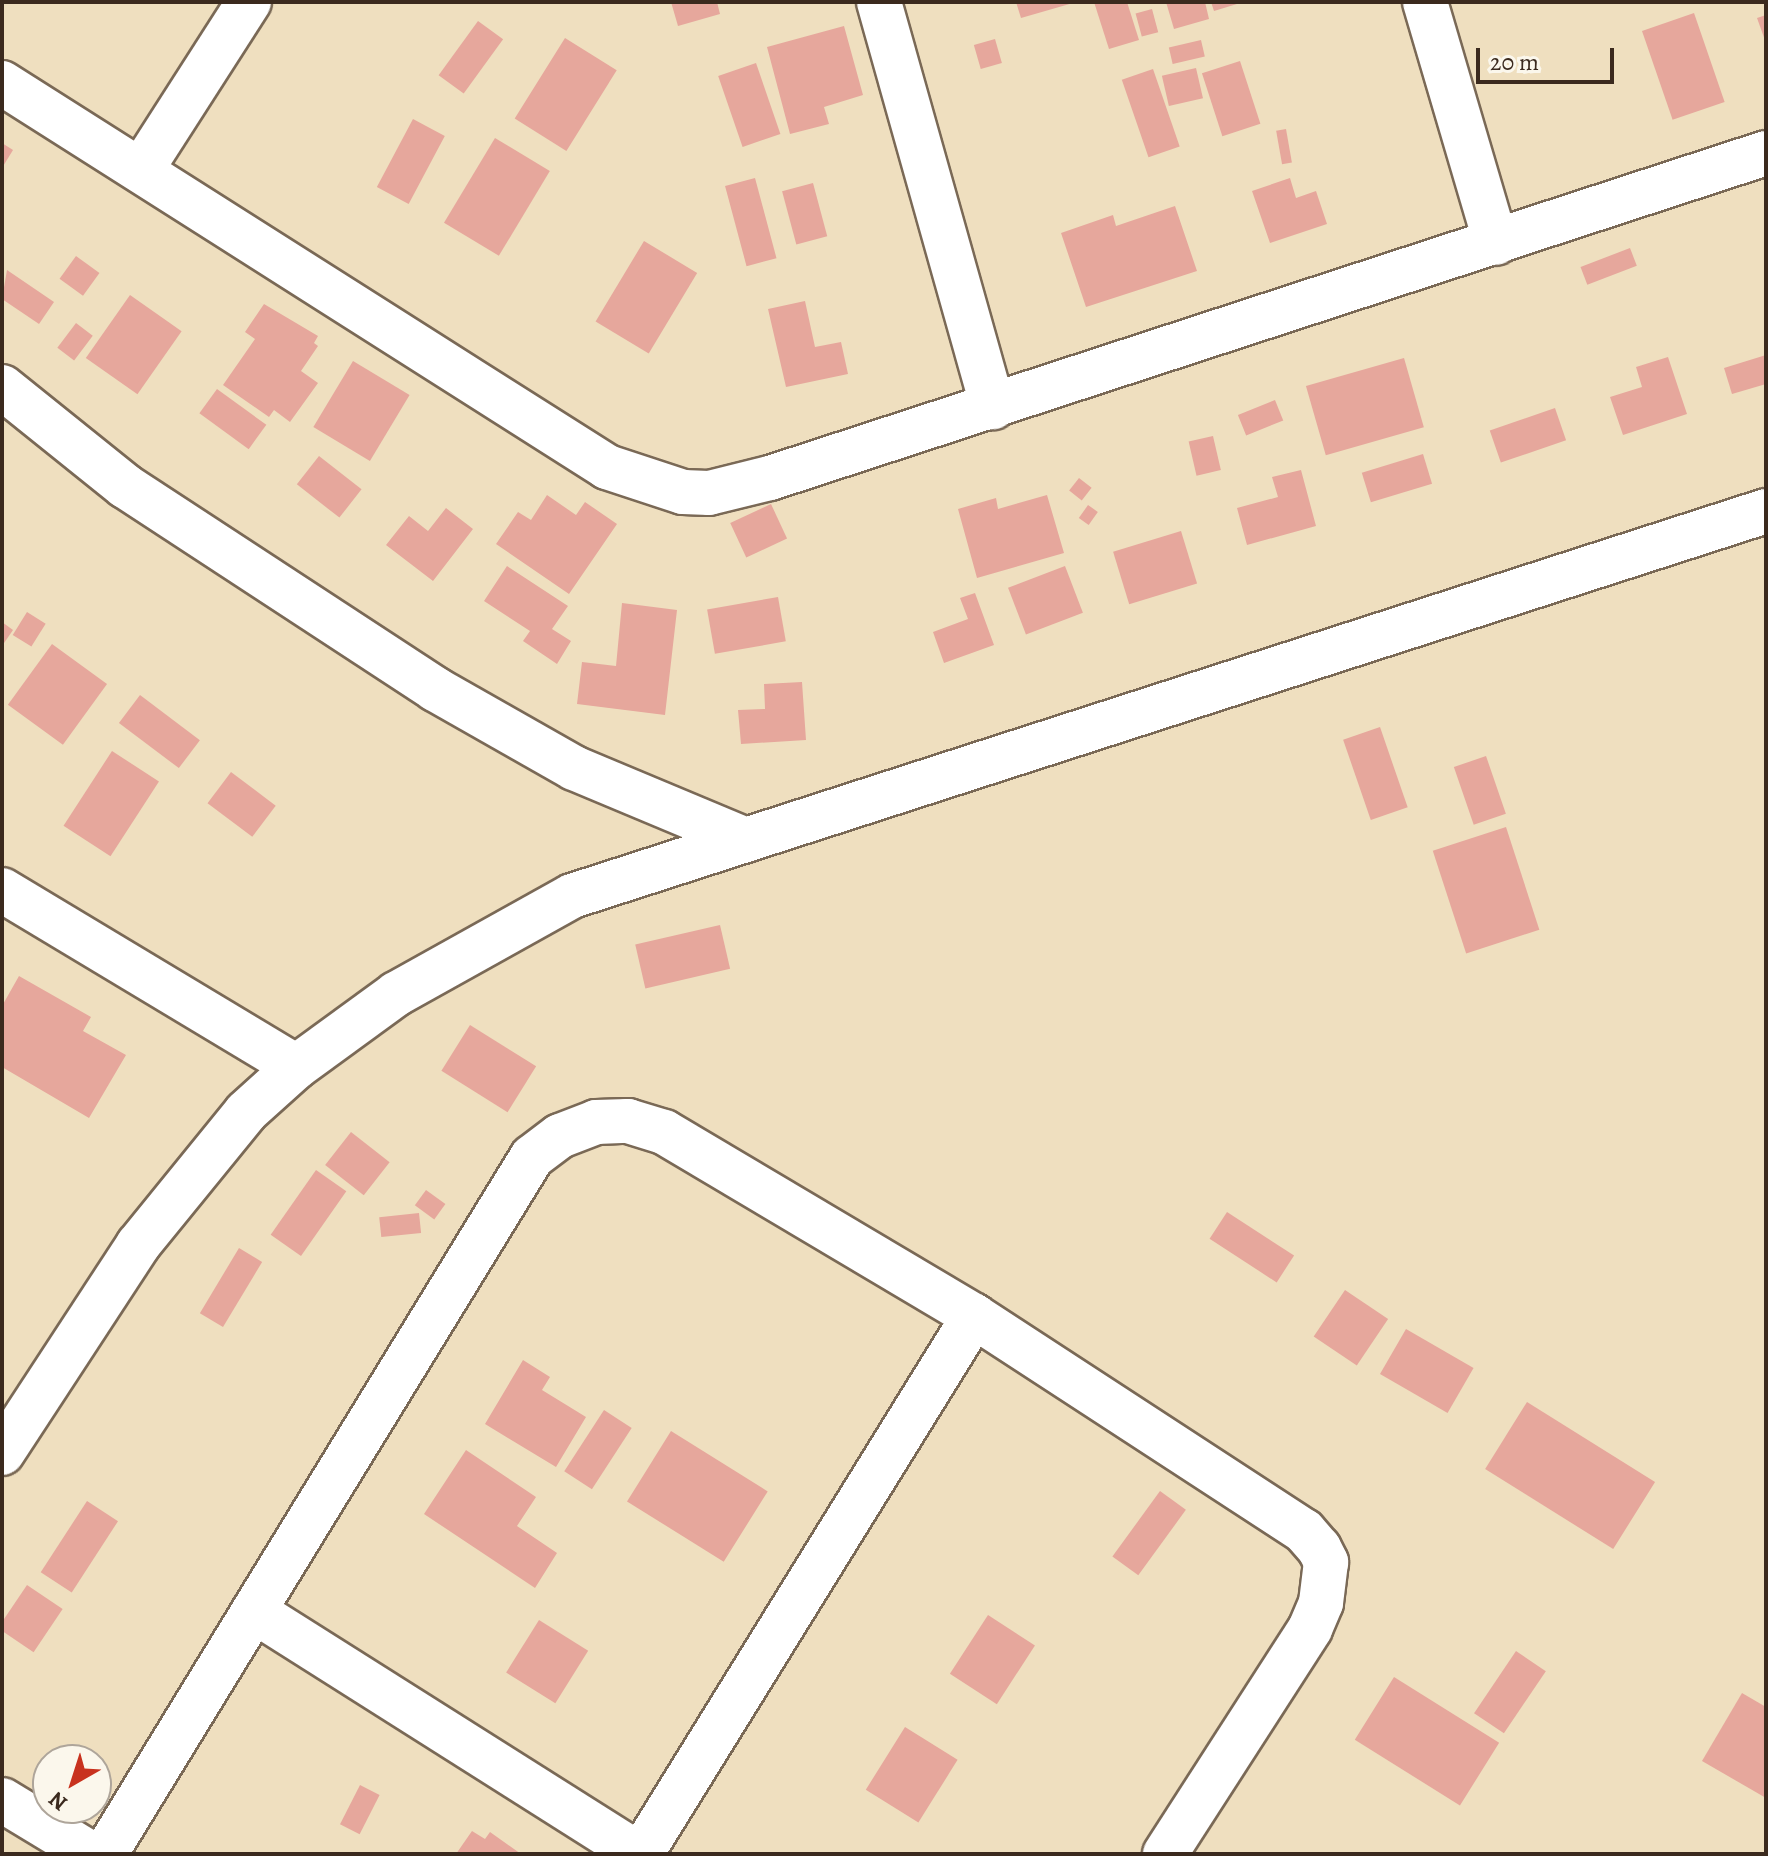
<!DOCTYPE html>
<style>
body{margin:0}
#map{position:relative;width:1768px;height:1856px;overflow:hidden;background:#efdfbf;font-family:Alegreya,serif}
div>[style]{position:absolute}
.building>*{inset:0;background:#e6a79c;transform-origin:0 0}
.roads{filter:drop-shadow(2px 0 #7a6956) drop-shadow(-2px 0 #7a6956) drop-shadow(0 2px #7a6956) drop-shadow(0 -2px #7a6956)}
.minor>*{height:44px;margin:-22px;padding:0 22px;transform-origin:22px;border-radius:22px;background:#fff}
span{translate:-50% -50%;white-space:nowrap;text-align:center;line-height:1.15;-webkit-text-stroke:8px #fbf7ec;paint-order:stroke}
.frame{position:absolute;inset:0;border:4px solid #3b2a1e;pointer-events:none}
.north{position:absolute;left:32px;top:1744px;width:80px;height:80px;box-sizing:border-box;background:#fbf7ec;border:2px solid #aea59a;border-radius:50%;rotate:219deg;font-size:22px;font-weight:700;line-height:32px;text-align:center;color:#3b2a1e}
.north::after{content:'';display:block;margin:auto;width:28px;height:36px;background:#c8321e;clip-path:polygon(50% 0,100% 100%,50% 72%,0 100%)}
.scale{position:absolute;left:1476px;top:48px;width:138px;height:36px;box-sizing:border-box;border:4px solid #3b2a1e;border-top:0;padding-left:10px;font-size:24px;line-height:28px;white-space:nowrap;color:#3b2a1e;-webkit-text-stroke:6px #fbf7ec;paint-order:stroke}
</style>
<div id="map">
<div class="building">
<div style="clip-path:polygon(671px 2px,717px 2px,720px 14px,678px 26px)"></div>
<div style="clip-path:polygon(1016px 2px,1072px 2px,1073px 3px,1021px 18px)"></div>
<div style="clip-path:polygon(1094px 2px,1127px 2px,1139px 40px,1109px 49px)"></div>
<div style="clip-path:polygon(1166px 2px,1205px 2px,1209px 19px,1174px 29px)"></div>
<div style="clip-path:polygon(1211px 2px,1237px 2px,1237px 4px,1214px 11px)"></div>
<div style="left:1152px;top:9px;width:24px;height:17px;rotate:75deg"></div>
<div style="left:1694px;top:13px;width:94px;height:55px;rotate:71deg"></div>
<div style="clip-path:polygon(1766px 15px,1766px 43px,1757px 18px)"></div>
<div style="left:478px;top:21px;width:31px;height:67px;rotate:36deg"></div>
<div style="clip-path:polygon(844px 26px,863px 95px,824px 107px,829px 124px,790px 134px,767px 47px)"></div>
<div style="left:565px;top:38px;width:61px;height:95px;rotate:32deg"></div>
<div style="left:995px;top:39px;width:25px;height:22px;rotate:74deg"></div>
<div style="left:1201px;top:40px;width:17px;height:33px;rotate:77deg"></div>
<div style="left:1240px;top:61px;width:66px;height:40px;rotate:72deg"></div>
<div style="left:756px;top:63px;width:75px;height:40px;rotate:71deg"></div>
<div style="left:1196px;top:68px;width:31px;height:35px;rotate:77deg"></div>
<div style="left:1153px;top:69px;width:82px;height:33px;rotate:71deg"></div>
<div style="left:413px;top:119px;width:36px;height:77px;rotate:28deg"></div>
<div style="left:1286px;top:129px;width:34px;height:10px;rotate:80deg"></div>
<div style="left:495px;top:138px;width:64px;height:99px;rotate:31deg"></div>
<div style="clip-path:polygon(2px 143px,13px 150px,2px 168px)"></div>
<div style="left:755px;top:178px;width:83px;height:31px;rotate:75deg"></div>
<div style="clip-path:polygon(1290px 178px,1296px 198px,1316px 191px,1327px 224px,1270px 243px,1252px 191px)"></div>
<div style="left:813px;top:183px;width:55px;height:32px;rotate:75deg"></div>
<div style="clip-path:polygon(1175px 206px,1197px 271px,1086px 307px,1061px 233px,1113px 215px,1116px 226px)"></div>
<div style="left:644px;top:241px;width:62px;height:94px;rotate:31deg"></div>
<div style="left:1630px;top:248px;width:19px;height:53px;rotate:69deg"></div>
<div style="left:76px;top:256px;width:29px;height:28px;rotate:36deg"></div>
<div style="clip-path:polygon(7px 270px,54px 302px,39px 324px,2px 299px)"></div>
<div style="left:130px;top:295px;width:63px;height:77px;rotate:35deg"></div>
<div style="clip-path:polygon(805px 301px,815px 347px,841px 342px,848px 374px,786px 387px,768px 309px)"></div>
<div style="clip-path:polygon(264px 304px,318px 336px,314px 343px,318px 346px,301px 371px,318px 383px,290px 422px,274px 410px,269px 417px,223px 385px,255px 339px,245px 332px)"></div>
<div style="left:76px;top:323px;width:21px;height:31px;rotate:37deg"></div>
<div style="clip-path:polygon(1766px 355px,1766px 384px,1732px 394px,1724px 368px)"></div>
<div style="clip-path:polygon(1668px 357px,1687px 414px,1623px 435px,1610px 397px,1642px 387px,1636px 367px)"></div>
<div style="left:1404px;top:358px;width:72px;height:102px;rotate:74deg"></div>
<div style="left:353px;top:361px;width:66px;height:77px;rotate:31deg"></div>
<div style="left:217px;top:389px;width:61px;height:30px;rotate:36deg"></div>
<div style="left:1275px;top:400px;width:22px;height:40px;rotate:68deg"></div>
<div style="left:1555px;top:408px;width:34px;height:69px;rotate:71deg"></div>
<div style="left:1213px;top:436px;width:35px;height:25px;rotate:77deg"></div>
<div style="left:1423px;top:454px;width:31px;height:64px;rotate:73deg"></div>
<div style="left:319px;top:456px;width:54px;height:36px;rotate:38deg"></div>
<div style="clip-path:polygon(1301px 470px,1316px 526px,1247px 545px,1237px 508px,1278px 497px,1272px 477px)"></div>
<div style="left:1079px;top:478px;width:16px;height:16px;rotate:38deg"></div>
<div style="clip-path:polygon(547px 495px,576px 515px,585px 502px,617px 524px,569px 594px,496px 544px,518px 512px,531px 520px)"></div>
<div style="clip-path:polygon(1047px 495px,1064px 553px,977px 578px,958px 509px,996px 498px,998px 509px)"></div>
<div style="left:771px;top:504px;width:38px;height:45px;rotate:65deg"></div>
<div style="left:1088px;top:505px;width:12px;height:16px;rotate:35deg"></div>
<div style="clip-path:polygon(446px 508px,473px 529px,433px 581px,386px 545px,409px 516px,428px 531px)"></div>
<div style="left:1181px;top:531px;width:55px;height:71px;rotate:73deg"></div>
<div style="clip-path:polygon(507px 566px,568px 606px,552px 629px,571px 641px,557px 664px,523px 641px,530px 631px,484px 601px)"></div>
<div style="left:1065px;top:566px;width:50px;height:61px;rotate:69deg"></div>
<div style="clip-path:polygon(975px 593px,994px 645px,944px 663px,933px 632px,968px 619px,960px 598px)"></div>
<div style="left:778px;top:597px;width:45px;height:72px;rotate:80deg"></div>
<div style="clip-path:polygon(622px 603px,677px 610px,665px 715px,577px 704px,582px 662px,616px 666px)"></div>
<div style="left:27px;top:612px;width:22px;height:27px;rotate:32deg"></div>
<div style="clip-path:polygon(2px 622px,13px 630px,2px 646px)"></div>
<div style="left:52px;top:644px;width:68px;height:75px;rotate:36deg"></div>
<div style="clip-path:polygon(802px 682px,806px 740px,741px 744px,738px 710px,765px 709px,764px 684px)"></div>
<div style="left:140px;top:695px;width:75px;height:35px;rotate:37deg"></div>
<div style="left:1380px;top:727px;width:85px;height:39px;rotate:71deg"></div>
<div style="left:112px;top:751px;width:56px;height:89px;rotate:33deg"></div>
<div style="left:1486px;top:756px;width:61px;height:34px;rotate:71deg"></div>
<div style="left:231px;top:772px;width:56px;height:39px;rotate:37deg"></div>
<div style="left:1506px;top:827px;width:108px;height:77px;rotate:72deg"></div>
<div style="left:720px;top:925px;width:45px;height:87px;rotate:77deg"></div>
<div style="clip-path:polygon(19px 976px,91px 1017px,83px 1031px,126px 1055px,89px 1118px,2px 1067px,2px 1006px)"></div>
<div style="left:470px;top:1025px;width:78px;height:54px;rotate:32deg"></div>
<div style="left:351px;top:1132px;width:49px;height:42px;rotate:38deg"></div>
<div style="left:316px;top:1170px;width:37px;height:79px;rotate:35deg"></div>
<div style="left:426px;top:1190px;width:24px;height:19px;rotate:36deg"></div>
<div style="left:1227px;top:1212px;width:80px;height:32px;rotate:33deg"></div>
<div style="left:419px;top:1213px;width:20px;height:40px;rotate:84deg"></div>
<div style="left:239px;top:1248px;width:27px;height:76px;rotate:31deg"></div>
<div style="left:1345px;top:1290px;width:52px;height:56px;rotate:34deg"></div>
<div style="left:1406px;top:1329px;width:78px;height:52px;rotate:30deg"></div>
<div style="clip-path:polygon(523px 1360px,550px 1377px,542px 1390px,586px 1417px,556px 1467px,485px 1424px)"></div>
<div style="left:1527px;top:1402px;width:151px;height:79px;rotate:32deg"></div>
<div style="left:604px;top:1410px;width:33px;height:73px;rotate:33deg"></div>
<div style="left:671px;top:1431px;width:114px;height:83px;rotate:32deg"></div>
<div style="clip-path:polygon(466px 1450px,536px 1497px,517px 1526px,557px 1553px,535px 1588px,424px 1514px)"></div>
<div style="left:1160px;top:1491px;width:32px;height:81px;rotate:36deg"></div>
<div style="left:87px;top:1501px;width:37px;height:85px;rotate:33deg"></div>
<div style="left:27px;top:1585px;width:43px;height:52px;rotate:34deg"></div>
<div style="left:988px;top:1615px;width:56px;height:70px;rotate:33deg"></div>
<div style="left:539px;top:1620px;width:58px;height:62px;rotate:32deg"></div>
<div style="left:1516px;top:1651px;width:36px;height:75px;rotate:34deg"></div>
<div style="left:1394px;top:1677px;width:124px;height:74px;rotate:32deg"></div>
<div style="clip-path:polygon(1742px 1693px,1766px 1707px,1766px 1798px,1702px 1761px)"></div>
<div style="left:905px;top:1727px;width:62px;height:74px;rotate:32deg"></div>
<div style="left:360px;top:1785px;width:22px;height:44px;rotate:27deg"></div>
<div style="clip-path:polygon(472px 1831px,485px 1839px,490px 1832px,521px 1854px,456px 1854px)"></div>
</div>
<div class="roads">
<div class="minor">
<div style="left:879px;top:2px;width:421px;rotate:74.3deg"></div>
<div style="left:1425px;top:2px;width:251px;rotate:73.6deg"></div>
<div style="left:2px;top:83px;width:717px;rotate:32.4deg"></div>
<div style="left:607px;top:467px;width:80px;rotate:18.2deg"></div>
<div style="left:683px;top:492px;width:26px;rotate:2deg"></div>
<div style="left:709px;top:493px;width:63px;rotate:-13.8deg"></div>
<div style="left:770px;top:478px;width:1048px;rotate:-18.07deg"></div>
<div style="left:141px;top:170px;width:200px;rotate:-57.3deg"></div>
<div style="left:2px;top:387px;width:158px;rotate:38.8deg"></div>
<div style="left:125px;top:486px;width:371px;rotate:33.2deg"></div>
<div style="left:435px;top:689px;width:160px;rotate:29.6deg"></div>
<div style="left:574px;top:768px;width:186px;rotate:22.7deg"></div>
<div style="left:2px;top:890px;width:343px;rotate:31deg"></div>
<div style="left:2px;top:1453px;width:249px;rotate:-56.8deg"></div>
<div style="left:138px;top:1245px;width:171px;rotate:-50.9deg"></div>
<div style="left:246px;top:1112px;width:67px;rotate:-42deg"></div>
<div style="left:296px;top:1067px;width:124px;rotate:-36.1deg"></div>
<div style="left:396px;top:994px;width:201px;rotate:-29.1deg"></div>
<div style="left:572px;top:896px;width:1255px;rotate:-17.87deg"></div>
<div style="left:254px;top:1611px;width:454px;rotate:32.3deg"></div>
<div style="left:2px;top:1800px;width:104px;rotate:31.2deg"></div>
<div style="left:105px;top:1854px;width:817px;rotate:-58.51deg"></div>
<div style="left:532px;top:1157px;width:35px;rotate:-37deg"></div>
<div style="left:560px;top:1136px;width:39px;rotate:-21deg"></div>
<div style="left:596px;top:1122px;width:32px;rotate:-2deg"></div>
<div style="left:628px;top:1121px;width:38px;rotate:17deg"></div>
<div style="left:664px;top:1132px;width:360px;rotate:30.7deg"></div>
<div style="left:974px;top:1316px;width:394px;rotate:33.1deg"></div>
<div style="left:1304px;top:1531px;width:23px;rotate:49deg"></div>
<div style="left:1319px;top:1548px;width:16px;rotate:63deg"></div>
<div style="left:1326px;top:1562px;width:41px;rotate:97deg"></div>
<div style="left:1321px;top:1603px;width:28px;rotate:113deg"></div>
<div style="left:1310px;top:1629px;width:268px;rotate:122.8deg"></div>
<div style="left:641px;top:1854px;width:633px;rotate:-58.24deg"></div>
</div>
</div>
<div class="frame"></div>
<div class="north">N</div>
<div class="scale">20 m</div>
</div>
